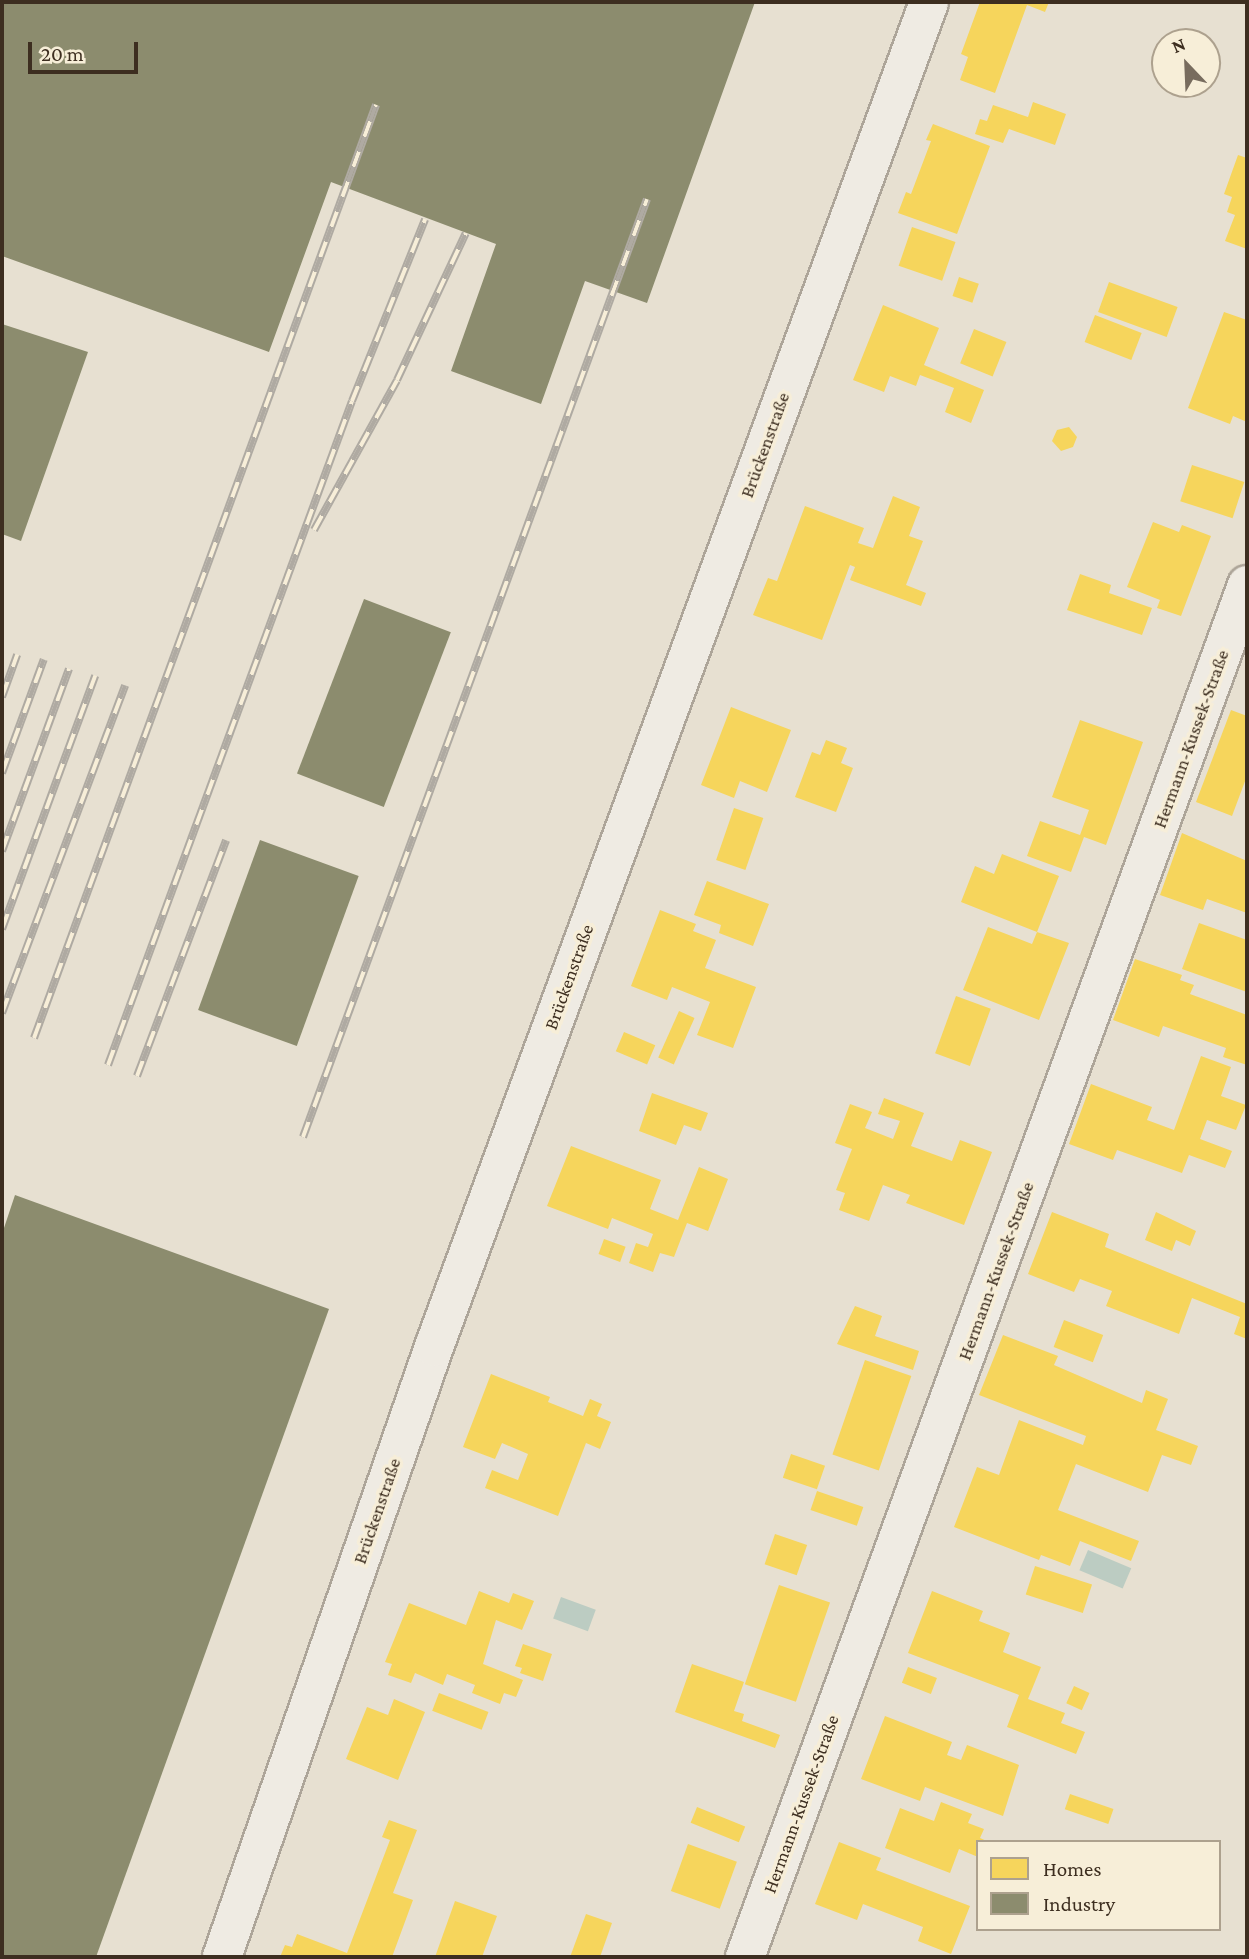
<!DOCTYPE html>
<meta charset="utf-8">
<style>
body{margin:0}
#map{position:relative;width:1249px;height:1959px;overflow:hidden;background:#e7e0d1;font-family:"Crimson Pro",serif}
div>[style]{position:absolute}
.water>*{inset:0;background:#bcccc2;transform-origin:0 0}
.homes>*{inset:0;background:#f6d55c;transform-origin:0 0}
.industry>*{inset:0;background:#8c8c6e;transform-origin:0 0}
.roads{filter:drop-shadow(2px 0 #ada599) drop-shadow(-2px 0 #ada599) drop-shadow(0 2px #ada599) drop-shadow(0 -2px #ada599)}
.street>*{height:38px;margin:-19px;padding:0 19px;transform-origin:19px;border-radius:19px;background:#efebe3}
.rail>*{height:8px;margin-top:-4px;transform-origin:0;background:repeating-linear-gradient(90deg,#f7eed8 0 16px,#afaaa2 0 32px);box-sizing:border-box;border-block:2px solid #afaaa2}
span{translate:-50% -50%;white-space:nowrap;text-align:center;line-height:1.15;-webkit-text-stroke:7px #f7eed8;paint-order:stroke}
.street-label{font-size:19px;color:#3d2e20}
.frame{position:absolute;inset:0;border:4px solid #3d2e20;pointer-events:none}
.legend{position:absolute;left:976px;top:1840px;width:245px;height:91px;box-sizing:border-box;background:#f7eed8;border:2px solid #ada18e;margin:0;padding:9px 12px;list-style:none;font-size:21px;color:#3d2e20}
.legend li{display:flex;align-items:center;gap:14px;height:35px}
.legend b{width:35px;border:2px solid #ada18e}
.north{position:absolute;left:1151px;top:28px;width:70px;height:70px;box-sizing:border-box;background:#f7eed8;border:2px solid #ada18e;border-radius:50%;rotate:337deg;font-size:19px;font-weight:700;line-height:28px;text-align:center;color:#3d2e20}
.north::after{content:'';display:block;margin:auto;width:24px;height:32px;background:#786c5e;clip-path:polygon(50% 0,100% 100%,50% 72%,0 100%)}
.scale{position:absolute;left:28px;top:42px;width:110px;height:32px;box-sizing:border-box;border:4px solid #3d2e20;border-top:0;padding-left:9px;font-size:21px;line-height:24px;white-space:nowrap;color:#3d2e20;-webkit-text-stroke:5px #f7eed8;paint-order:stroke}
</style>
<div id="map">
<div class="water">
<div style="left:1088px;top:1550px;width:47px;height:22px;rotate:23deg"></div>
<div style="left:561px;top:1597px;width:37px;height:23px;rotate:20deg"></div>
</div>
<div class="homes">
<div style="clip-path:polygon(980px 2px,1049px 2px,1045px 12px,1027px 5px,995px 93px,960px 80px,968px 57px,961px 54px)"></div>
<div style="clip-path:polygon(1033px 102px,1066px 114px,1055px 145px,1009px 129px,1003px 143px,975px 134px,980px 119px,987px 121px,993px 105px,1028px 117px)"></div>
<div style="clip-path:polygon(933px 124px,990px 146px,957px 234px,898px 213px,906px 192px,911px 194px,931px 141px,926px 140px)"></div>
<div style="clip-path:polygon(1238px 155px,1247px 158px,1247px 249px,1225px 241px,1235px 215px,1227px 212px,1232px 197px,1224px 194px)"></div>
<div style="left:912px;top:227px;width:46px;height:41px;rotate:19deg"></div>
<div style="left:959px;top:277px;width:21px;height:20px;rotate:19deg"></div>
<div style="left:1109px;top:282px;width:73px;height:32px;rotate:20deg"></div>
<div style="clip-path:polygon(883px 305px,939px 328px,924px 365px,984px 390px,971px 423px,945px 412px,954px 388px,920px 375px,916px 386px,890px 376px,884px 392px,853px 380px)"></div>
<div style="clip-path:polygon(1224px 312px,1247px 320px,1247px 422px,1233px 416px,1230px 424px,1188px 408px)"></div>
<div style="left:1095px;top:315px;width:50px;height:29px;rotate:21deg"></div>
<div style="left:974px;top:329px;width:35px;height:37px;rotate:22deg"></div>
<div style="clip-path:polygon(1069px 427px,1077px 437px,1073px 447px,1061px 451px,1052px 441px,1057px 430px)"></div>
<div style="left:1192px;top:465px;width:55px;height:38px;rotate:18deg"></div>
<div style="clip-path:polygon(893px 496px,920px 507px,909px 536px,923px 541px,906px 585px,926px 593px,921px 606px,850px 580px,855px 567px,850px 565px,822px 640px,753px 615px,768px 578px,777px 581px,805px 506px,864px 528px,858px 543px,873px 548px)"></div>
<div style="clip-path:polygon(1153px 522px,1179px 532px,1182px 525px,1211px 536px,1181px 616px,1157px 608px,1160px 600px,1127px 587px)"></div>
<div style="clip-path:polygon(1080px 574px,1111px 585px,1109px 593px,1152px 608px,1142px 635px,1067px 610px)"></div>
<div style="clip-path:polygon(731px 707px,791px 730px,767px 792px,740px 781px,734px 798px,701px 785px)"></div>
<div style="clip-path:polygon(1231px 710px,1247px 716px,1247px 776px,1232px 816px,1196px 802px)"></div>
<div style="clip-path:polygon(1080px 720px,1143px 742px,1106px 845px,1084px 837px,1071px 872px,1027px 856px,1040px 821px,1080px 835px,1089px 810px,1052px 797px)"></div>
<div style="clip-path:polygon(826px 740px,847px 748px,841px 763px,853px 768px,836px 812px,795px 797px,812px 752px,820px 755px)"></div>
<div style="left:734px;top:808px;width:31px;height:55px;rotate:19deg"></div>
<div style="clip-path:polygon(1182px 833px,1247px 861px,1247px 913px,1207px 899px,1203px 910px,1160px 895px)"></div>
<div style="clip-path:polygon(1002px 854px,1059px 876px,1037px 932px,961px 902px,975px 866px,994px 874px)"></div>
<div style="clip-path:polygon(707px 881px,769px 904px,753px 946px,719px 933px,721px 925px,694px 915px)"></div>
<div style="clip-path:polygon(660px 910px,696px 924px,693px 931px,716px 940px,705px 968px,756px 987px,733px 1048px,697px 1035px,710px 1002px,672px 987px,667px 1000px,631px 986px)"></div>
<div style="clip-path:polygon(1199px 923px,1247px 940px,1247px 992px,1182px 969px)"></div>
<div style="clip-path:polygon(988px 927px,1032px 944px,1037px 932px,1069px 943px,1039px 1020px,963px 990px)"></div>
<div style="clip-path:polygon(1135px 959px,1182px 975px,1180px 980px,1194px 985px,1190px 994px,1247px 1015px,1247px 1065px,1223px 1057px,1226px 1048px,1163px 1026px,1159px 1037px,1113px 1020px)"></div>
<div style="left:956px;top:996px;width:37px;height:61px;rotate:20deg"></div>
<div style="left:679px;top:1011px;width:17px;height:51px;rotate:24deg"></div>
<div style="left:624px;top:1032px;width:34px;height:21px;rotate:23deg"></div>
<div style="clip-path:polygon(1201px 1056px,1231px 1067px,1221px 1096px,1246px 1105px,1236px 1130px,1207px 1120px,1200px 1139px,1232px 1151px,1225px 1168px,1189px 1155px,1182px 1173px,1117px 1150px,1113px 1160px,1069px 1144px,1091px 1084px,1152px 1107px,1147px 1120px,1174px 1130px)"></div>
<div style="clip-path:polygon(652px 1093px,708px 1113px,701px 1131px,684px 1125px,676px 1145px,639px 1131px)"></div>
<div style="clip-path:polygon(884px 1098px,924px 1113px,911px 1146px,952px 1161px,960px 1140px,992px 1152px,964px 1225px,906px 1203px,910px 1195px,883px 1185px,869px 1221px,839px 1210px,845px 1193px,836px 1190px,852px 1149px,835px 1143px,850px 1104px,872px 1112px,865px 1128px,893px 1139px,900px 1121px,878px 1114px)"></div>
<div style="clip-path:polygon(571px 1146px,661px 1180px,650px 1209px,678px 1220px,699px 1167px,728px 1179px,708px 1231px,687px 1223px,674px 1257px,660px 1253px,653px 1272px,629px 1263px,636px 1243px,648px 1247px,653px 1234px,612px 1218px,608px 1229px,547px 1206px)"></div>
<div style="clip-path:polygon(1052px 1212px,1109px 1234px,1105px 1247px,1247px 1304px,1247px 1339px,1234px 1334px,1240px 1317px,1192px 1298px,1179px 1334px,1106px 1306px,1112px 1291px,1080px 1279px,1074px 1292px,1028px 1274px)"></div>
<div style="clip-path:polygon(1156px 1212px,1196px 1231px,1190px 1246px,1176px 1240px,1172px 1251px,1145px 1240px)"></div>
<div style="left:604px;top:1239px;width:23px;height:16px;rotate:20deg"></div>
<div style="clip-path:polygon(855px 1306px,882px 1316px,875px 1336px,919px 1351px,913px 1370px,837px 1344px)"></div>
<div style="left:1064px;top:1320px;width:42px;height:29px;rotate:21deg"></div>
<div style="clip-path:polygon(1003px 1335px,1058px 1356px,1054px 1365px,1142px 1403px,1146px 1390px,1168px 1399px,1156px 1430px,1198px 1446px,1191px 1465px,1162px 1455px,1148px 1492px,1076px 1464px,1058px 1510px,1139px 1541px,1131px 1561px,1080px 1541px,1070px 1566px,1041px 1555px,1039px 1560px,954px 1527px,977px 1467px,999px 1475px,1019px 1420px,1083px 1445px,1086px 1436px,979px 1395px)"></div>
<div style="left:865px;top:1360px;width:49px;height:100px;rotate:19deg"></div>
<div style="clip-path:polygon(491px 1374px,550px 1397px,548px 1402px,583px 1416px,590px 1399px,602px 1404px,597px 1416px,611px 1422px,600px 1449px,586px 1443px,558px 1516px,485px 1488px,492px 1470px,518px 1480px,528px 1454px,502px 1443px,495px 1459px,463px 1447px)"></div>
<div style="left:791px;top:1454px;width:36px;height:25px;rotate:19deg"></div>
<div style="left:817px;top:1491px;width:49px;height:20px;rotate:19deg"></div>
<div style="left:775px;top:1534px;width:34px;height:32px;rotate:19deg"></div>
<div style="left:1035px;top:1566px;width:60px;height:30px;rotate:18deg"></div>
<div style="left:779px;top:1585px;width:54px;height:105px;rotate:19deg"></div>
<div style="clip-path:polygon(479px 1591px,509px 1603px,513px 1593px,534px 1601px,522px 1630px,496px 1620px,483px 1664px,523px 1680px,516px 1697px,504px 1693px,500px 1704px,472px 1693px,475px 1685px,447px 1674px,443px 1685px,415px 1673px,411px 1683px,388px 1675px,392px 1664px,385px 1662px,409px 1603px,466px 1625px)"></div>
<div style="clip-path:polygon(932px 1591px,983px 1611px,979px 1621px,1010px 1633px,1003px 1652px,1041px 1667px,1028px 1699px,1065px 1713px,1061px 1723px,1085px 1732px,1076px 1754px,1007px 1727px,1019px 1695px,908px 1653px)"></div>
<div style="clip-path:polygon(523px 1644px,552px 1654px,543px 1681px,520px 1673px,522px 1668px,515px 1666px)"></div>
<div style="clip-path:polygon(692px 1664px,744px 1682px,734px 1711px,744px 1714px,742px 1721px,780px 1735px,775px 1748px,675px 1712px)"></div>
<div style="left:908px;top:1667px;width:31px;height:17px;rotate:21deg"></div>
<div style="left:1074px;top:1686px;width:17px;height:19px;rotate:24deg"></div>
<div style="left:439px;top:1693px;width:53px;height:19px;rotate:21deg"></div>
<div style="clip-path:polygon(394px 1699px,425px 1712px,398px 1780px,346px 1759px,367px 1707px,388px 1715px)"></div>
<div style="clip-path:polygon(885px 1716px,952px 1742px,947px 1755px,961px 1760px,967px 1745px,1019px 1765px,1003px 1816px,925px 1787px,920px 1801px,861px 1779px)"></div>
<div style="left:1070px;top:1794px;width:46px;height:16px;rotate:19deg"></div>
<div style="clip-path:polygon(941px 1802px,972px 1814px,968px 1823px,984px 1829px,980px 1838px,989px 1842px,978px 1842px,978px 1857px,959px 1849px,950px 1873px,885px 1848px,900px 1808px,934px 1821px)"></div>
<div style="left:697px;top:1807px;width:52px;height:17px;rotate:22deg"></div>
<div style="clip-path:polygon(389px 1820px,417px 1830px,393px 1893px,413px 1900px,392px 1957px,280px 1957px,285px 1945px,292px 1947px,297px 1934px,347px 1953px,390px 1840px,382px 1837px)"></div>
<div style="clip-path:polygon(839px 1842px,881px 1858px,876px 1870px,970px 1906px,951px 1954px,918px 1941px,923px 1927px,863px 1904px,857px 1920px,815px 1904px)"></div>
<div style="left:688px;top:1844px;width:52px;height:50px;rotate:20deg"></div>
<div style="clip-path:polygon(455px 1901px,497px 1916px,482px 1957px,435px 1957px)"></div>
<div style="clip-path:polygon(586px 1914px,612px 1923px,600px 1957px,570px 1957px)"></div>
</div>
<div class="industry">
<div style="clip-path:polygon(2px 2px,755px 2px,647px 303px,585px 281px,541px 404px,451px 371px,496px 244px,331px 182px,269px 352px,2px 256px)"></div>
<div style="clip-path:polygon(2px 324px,88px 352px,21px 541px,2px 534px)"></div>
<div style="left:364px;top:599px;width:93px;height:187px;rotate:21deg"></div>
<div style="left:260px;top:840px;width:105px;height:181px;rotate:20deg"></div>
<div style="clip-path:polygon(15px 1195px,329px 1309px,96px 1957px,2px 1957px,2px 1234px)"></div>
</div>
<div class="roads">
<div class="street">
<div style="left:222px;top:1957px;width:646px;rotate:-70.84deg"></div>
<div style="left:434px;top:1347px;width:1433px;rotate:-69.79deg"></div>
<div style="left:745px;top:1957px;width:1461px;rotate:-69.9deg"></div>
</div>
</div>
<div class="rail">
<div style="left:314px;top:530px;width:171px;rotate:-61deg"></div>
<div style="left:397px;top:380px;width:162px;rotate:-64.9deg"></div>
<div style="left:2px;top:697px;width:45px;rotate:-70.3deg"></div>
<div style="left:2px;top:773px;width:121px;rotate:-69.8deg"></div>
<div style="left:2px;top:851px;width:194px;rotate:-69.8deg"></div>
<div style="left:2px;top:929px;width:270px;rotate:-69.8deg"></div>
<div style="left:2px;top:1013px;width:350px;rotate:-69.4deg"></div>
<div style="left:34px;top:1038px;width:994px;rotate:-69.87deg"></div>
<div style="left:108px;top:1065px;width:707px;rotate:-69.82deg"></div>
<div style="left:352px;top:401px;width:196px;rotate:-68.1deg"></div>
<div style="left:137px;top:1076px;width:252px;rotate:-69.3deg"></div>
<div style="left:303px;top:1137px;width:999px;rotate:-69.86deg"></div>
</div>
<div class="street-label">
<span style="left:765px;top:445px;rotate:-70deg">Brückenstraße</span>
<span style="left:1191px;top:739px;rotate:-70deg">Hermann-Kussek-Straße</span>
<span style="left:569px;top:977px;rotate:-70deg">Brückenstraße</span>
<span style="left:996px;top:1271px;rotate:-70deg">Hermann-Kussek-Straße</span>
<span style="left:377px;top:1511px;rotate:-71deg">Brückenstraße</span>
<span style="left:801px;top:1804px;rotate:-70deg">Hermann-Kussek-Straße</span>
</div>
<div class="frame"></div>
<ul class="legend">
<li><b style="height:19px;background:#f6d55c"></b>Homes</li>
<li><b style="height:19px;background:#8c8c6e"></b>Industry</li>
</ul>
<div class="north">N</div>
<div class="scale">20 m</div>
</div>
